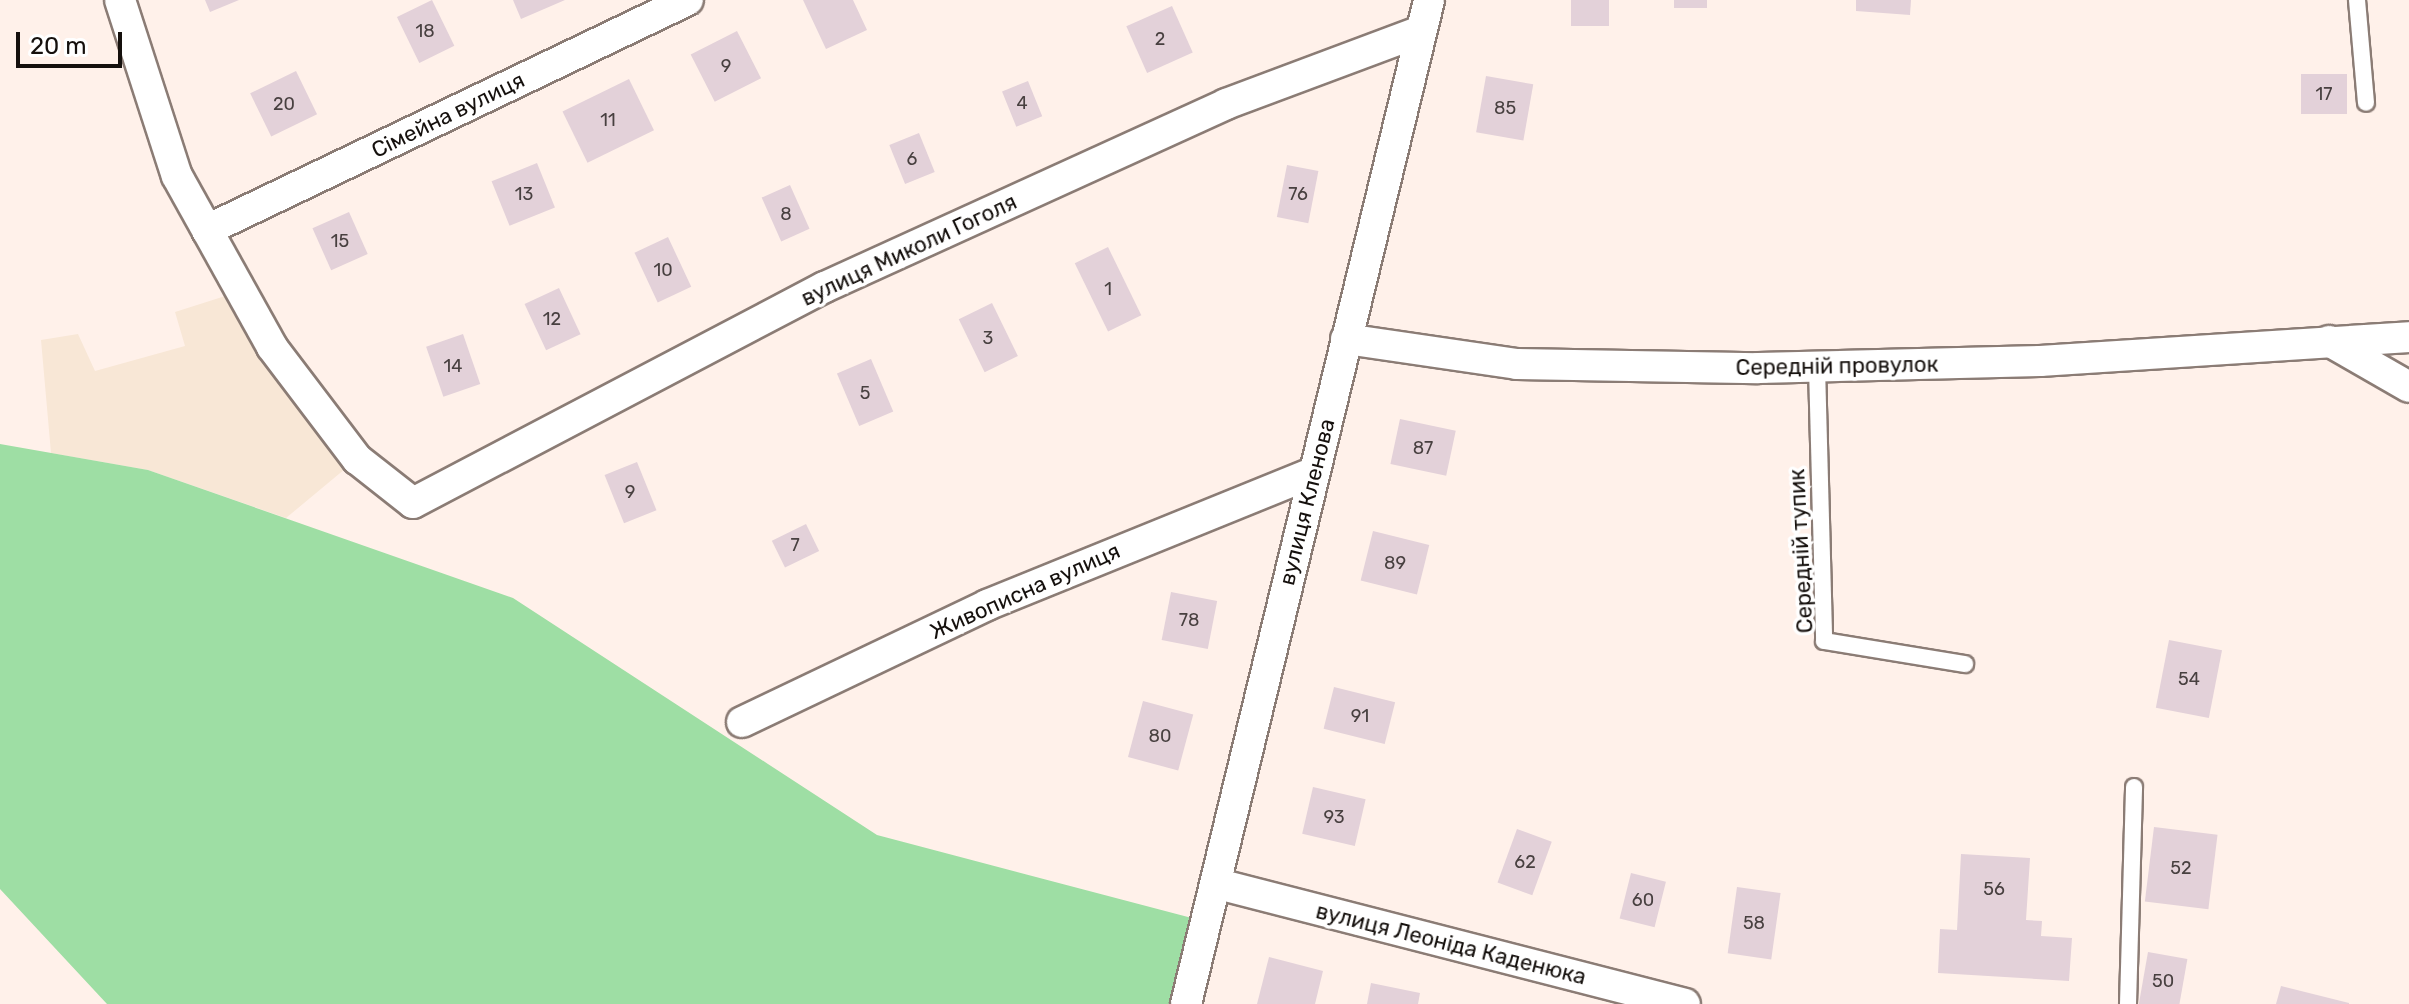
<!DOCTYPE html>
<meta charset="utf-8">
<style>
body{margin:0}
#map{position:relative;width:2409px;height:1004px;overflow:hidden;background:#fff1ea;font-family:Rubik,sans-serif}
div>[style]{position:absolute}
.industrial>*{inset:0;background:#f8e7d6}
.green>*{inset:0;background:#9edea4}
.building>*{inset:0;background:#e3d1d9;transform-origin:0 0}
.roads{filter:drop-shadow(2px 0 #8b7c75) drop-shadow(-2px 0 #8b7c75) drop-shadow(0 2px #8b7c75) drop-shadow(0 -2px #8b7c75)}
.service>*{height:16px;margin:-8px;padding:0 8px;transform-origin:8px;border-radius:8px;background:#fff}
.minor>*{height:30px;margin:-15px;padding:0 15px;transform-origin:15px;border-radius:15px;background:#fff}
span{translate:-50% -50%;white-space:nowrap;text-align:center;line-height:1.15;-webkit-text-stroke:7px #fff;paint-order:stroke}
.number-label{font-size:18px;color:#484040}
.number-label span{-webkit-text-stroke-width:0}
.street-label{font-size:22px;color:#15100d}
.scale{position:absolute;left:16px;top:32px;width:106px;height:36px;box-sizing:border-box;border:4px solid #15100d;border-top:0;padding-left:10px;font-size:24px;line-height:28px;white-space:nowrap;color:#15100d;-webkit-text-stroke:6px #fff;paint-order:stroke}
</style>
<div id="map">
<div class="industrial">
<div style="clip-path:polygon(241px 291px,357px 459px,286px 518px,148px 470px,51px 453px,41px 340px,78px 334px,95px 371px,185px 346px,175px 312px)"></div>
</div>
<div class="green">
<div style="clip-path:polygon(0 444px,148px 470px,513px 598px,877px 835px,1207px 922px,1186px 1004px,107px 1004px,0 889px)"></div>
</div>
<div class="building">
<div style="clip-path:polygon(205px 0,239px 0,210px 12px)"></div>
<div style="left:432px;top:0;width:51px;height:39px;rotate:64deg"></div>
<div style="clip-path:polygon(513px 0,565px 0,521px 19px)"></div>
<div style="clip-path:polygon(803px 0,853px 0,867px 30px,826px 49px)"></div>
<div style="left:1571px;top:0;width:38px;height:26px"></div>
<div style="left:1674px;top:0;width:33px;height:8px"></div>
<div style="clip-path:polygon(1856px 0,1911px 0,1910px 15px,1856px 11px)"></div>
<div style="left:1172px;top:6px;width:51px;height:50px;rotate:66deg"></div>
<div style="left:737px;top:31px;width:53px;height:52px;rotate:63deg"></div>
<div style="left:296px;top:71px;width:48px;height:51px;rotate:64deg"></div>
<div style="left:2301px;top:74px;width:46px;height:40px"></div>
<div style="left:1486px;top:76px;width:48px;height:57px;rotate:10deg"></div>
<div style="left:629px;top:79px;width:57px;height:74px;rotate:64deg"></div>
<div style="left:1028px;top:81px;width:38px;height:28px;rotate:68deg"></div>
<div style="left:919px;top:133px;width:42px;height:32px;rotate:68deg"></div>
<div style="left:537px;top:163px;width:48px;height:49px;rotate:68deg"></div>
<div style="left:1287px;top:165px;width:32px;height:53px;rotate:11deg"></div>
<div style="left:790px;top:185px;width:48px;height:31px;rotate:66deg"></div>
<div style="left:349px;top:212px;width:46px;height:40px;rotate:66deg"></div>
<div style="left:668px;top:237px;width:55px;height:37px;rotate:65deg"></div>
<div style="left:1108px;top:247px;width:76px;height:37px;rotate:64deg"></div>
<div style="left:559px;top:288px;width:51px;height:38px;rotate:65deg"></div>
<div style="left:992px;top:303px;width:59px;height:37px;rotate:64deg"></div>
<div style="left:463px;top:334px;width:53px;height:39px;rotate:71deg"></div>
<div style="left:871px;top:359px;width:57px;height:37px;rotate:67deg"></div>
<div style="left:1400px;top:419px;width:57px;height:46px;rotate:12deg"></div>
<div style="left:637px;top:462px;width:52px;height:35px;rotate:68deg"></div>
<div style="left:806px;top:524px;width:30px;height:38px;rotate:64deg"></div>
<div style="left:1373px;top:531px;width:58px;height:51px;rotate:14deg"></div>
<div style="left:1171px;top:592px;width:47px;height:49px;rotate:11deg"></div>
<div style="left:2169px;top:640px;width:54px;height:69px;rotate:11deg"></div>
<div style="left:1334px;top:687px;width:63px;height:43px;rotate:14deg"></div>
<div style="left:1143px;top:701px;width:52px;height:58px;rotate:15deg"></div>
<div style="left:1313px;top:787px;width:54px;height:48px;rotate:13deg"></div>
<div style="left:2154px;top:827px;width:64px;height:75px;rotate:7deg"></div>
<div style="left:1517px;top:829px;width:37px;height:57px;rotate:20deg"></div>
<div style="clip-path:polygon(1961px 854px,2030px 858px,2026px 920px,2042px 921px,2041px 936px,2072px 938px,2069px 981px,1938px 973px,1940px 929px,1957px 930px)"></div>
<div style="left:1631px;top:873px;width:36px;height:47px;rotate:14deg"></div>
<div style="left:1737px;top:887px;width:44px;height:67px;rotate:8deg"></div>
<div style="left:2148px;top:952px;width:40px;height:53px;rotate:10deg"></div>
<div style="clip-path:polygon(1269px 957px,1323px 971px,1315px 1004px,1257px 1004px)"></div>
<div style="clip-path:polygon(1371px 983px,1420px 993px,1418px 1004px,1367px 1004px)"></div>
<div style="clip-path:polygon(2281px 986px,2349px 1003px,2349px 1004px,2276px 1004px)"></div>
</div>
<div class="roads">
<div class="service">
<div style="left:2357px;top:0;width:103px;rotate:85deg"></div>
<div style="left:1817px;top:367px;width:274px;rotate:88.5deg"></div>
<div style="left:1824px;top:641px;width:143px;rotate:9.3deg"></div>
<div style="left:2128px;top:1004px;width:217px;rotate:-88.4deg"></div>
</div>
<div class="minor">
<div style="left:120px;top:0;width:185px;rotate:72.1deg"></div>
<div style="left:177px;top:176px;width:196px;rotate:60.9deg"></div>
<div style="left:272px;top:347px;width:141px;rotate:52.8deg"></div>
<div style="left:357px;top:459px;width:71px;rotate:38.2deg"></div>
<div style="left:413px;top:503px;width:465px;rotate:-27.7deg"></div>
<div style="left:825px;top:287px;width:441px;rotate:-24.5deg"></div>
<div style="left:1226px;top:104px;width:208px;rotate:-20.5deg"></div>
<div style="left:207px;top:230px;width:533px;rotate:-25.56deg"></div>
<div style="left:1346px;top:339px;width:173px;rotate:8.3deg"></div>
<div style="left:1517px;top:364px;width:241px;rotate:1deg"></div>
<div style="left:1758px;top:368px;width:282px;rotate:-1.4deg"></div>
<div style="left:2040px;top:361px;width:370px;rotate:-3.7deg"></div>
<div style="left:2329px;top:341px;width:92px;rotate:29.9deg"></div>
<div style="left:742px;top:722px;width:272px;rotate:-25.5deg"></div>
<div style="left:987px;top:605px;width:353px;rotate:-22.1deg"></div>
<div style="left:1218px;top:884px;width:482px;rotate:14.4deg"></div>
<div style="left:1186px;top:1004px;width:1033px;rotate:-76.39deg"></div>
</div>
</div>
<div class="number-label">
<span style="left:425px;top:31px">18</span>
<span style="left:1160px;top:39px">2</span>
<span style="left:726px;top:66px">9</span>
<span style="left:2324px;top:94px">17</span>
<span style="left:1022px;top:103px">4</span>
<span style="left:284px;top:104px">20</span>
<span style="left:1505px;top:108px">85</span>
<span style="left:608px;top:120px">11</span>
<span style="left:912px;top:159px">6</span>
<span style="left:524px;top:194px">13</span>
<span style="left:1298px;top:194px">76</span>
<span style="left:786px;top:214px">8</span>
<span style="left:340px;top:241px">15</span>
<span style="left:663px;top:270px">10</span>
<span style="left:1108px;top:289px">1</span>
<span style="left:552px;top:319px">12</span>
<span style="left:988px;top:338px">3</span>
<span style="left:453px;top:366px">14</span>
<span style="left:865px;top:393px">5</span>
<span style="left:1423px;top:448px">87</span>
<span style="left:630px;top:492px">9</span>
<span style="left:795px;top:545px">7</span>
<span style="left:1395px;top:563px">89</span>
<span style="left:1189px;top:620px">78</span>
<span style="left:2189px;top:679px">54</span>
<span style="left:1360px;top:716px">91</span>
<span style="left:1160px;top:736px">80</span>
<span style="left:1334px;top:817px">93</span>
<span style="left:1525px;top:862px">62</span>
<span style="left:2181px;top:868px">52</span>
<span style="left:1994px;top:889px">56</span>
<span style="left:1643px;top:900px">60</span>
<span style="left:1754px;top:923px">58</span>
<span style="left:2163px;top:981px">50</span>
</div>
<div class="street-label">
<span style="left:448px;top:115px;rotate:-26deg">Сімейна вулиця</span>
<span style="left:909px;top:250px;rotate:-25deg">вулиця Миколи Гоголя</span>
<span style="left:1837px;top:366px;rotate:-1deg">Середній провулок</span>
<span style="left:1307px;top:502px;rotate:-76deg">вулиця Кленова</span>
<span style="left:1801px;top:551px;rotate:-93deg">Середній тупик</span>
<span style="left:1025px;top:591px;rotate:-24deg">Живописна вулиця</span>
<span style="left:1451px;top:944px;rotate:14deg">вулиця Леоніда Каденюка</span>
</div>
<div class="scale">20 m</div>
</div>
